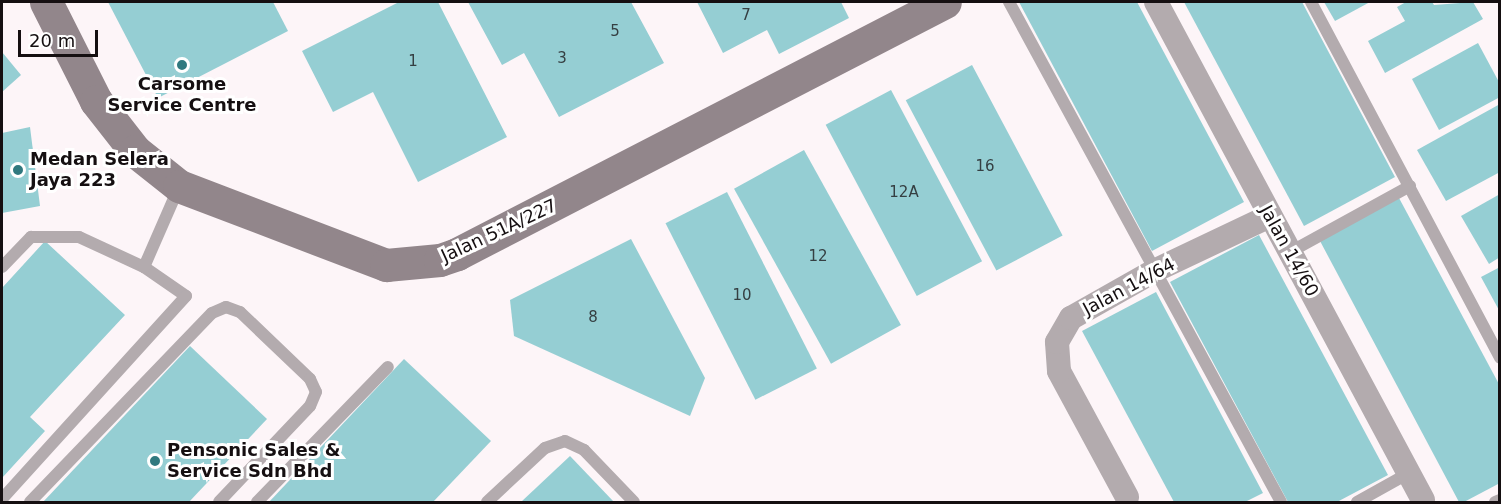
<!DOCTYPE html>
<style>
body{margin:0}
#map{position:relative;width:1501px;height:504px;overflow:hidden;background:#fdf5f8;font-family:"DejaVu Sans",sans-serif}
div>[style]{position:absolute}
.building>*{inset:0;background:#95ced3;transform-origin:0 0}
.lane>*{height:12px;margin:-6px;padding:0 6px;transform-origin:6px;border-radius:6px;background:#b3abae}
.street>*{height:24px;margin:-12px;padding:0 12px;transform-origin:12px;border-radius:12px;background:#b3abae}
.secondary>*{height:33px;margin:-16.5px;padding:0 16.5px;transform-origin:16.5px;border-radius:16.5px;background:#92868b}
.dots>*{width:16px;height:16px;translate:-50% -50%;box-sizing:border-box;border:3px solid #fff;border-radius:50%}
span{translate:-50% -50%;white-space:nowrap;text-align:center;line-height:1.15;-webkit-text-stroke:6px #fff;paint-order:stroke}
.number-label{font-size:15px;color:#353f42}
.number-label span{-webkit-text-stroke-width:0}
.poi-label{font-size:18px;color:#150f11;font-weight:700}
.left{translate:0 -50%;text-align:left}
.street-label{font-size:18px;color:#150f11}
.frame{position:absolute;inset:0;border:3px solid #150f11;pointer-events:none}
.scale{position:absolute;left:18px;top:30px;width:80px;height:27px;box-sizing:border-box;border:3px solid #150f11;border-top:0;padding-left:8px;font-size:18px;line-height:21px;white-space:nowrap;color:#150f11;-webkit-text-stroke:4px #fff;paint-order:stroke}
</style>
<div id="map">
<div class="building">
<div style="clip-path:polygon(108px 2px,273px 2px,288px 31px,158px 98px)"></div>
<div style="clip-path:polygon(399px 2px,438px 2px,507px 137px,418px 182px,373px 92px,333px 112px,302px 51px)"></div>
<div style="clip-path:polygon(468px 2px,631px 2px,664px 63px,559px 117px,524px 53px,502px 65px)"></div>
<div style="clip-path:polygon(697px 2px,841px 2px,849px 18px,779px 54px,767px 30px,723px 53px)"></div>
<div style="clip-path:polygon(1019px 2px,1137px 2px,1244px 202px,1152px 251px)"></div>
<div style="clip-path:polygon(1184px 2px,1302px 2px,1395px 177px,1304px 226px)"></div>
<div style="clip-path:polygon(1324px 2px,1370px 2px,1335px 21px)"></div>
<div style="clip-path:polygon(1406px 2px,1432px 2px,1434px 5px,1473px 2px,1483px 19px,1385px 73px,1368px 41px,1405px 21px,1397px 7px)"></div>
<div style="clip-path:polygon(1478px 43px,1500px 84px,1500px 97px,1439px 130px,1412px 79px)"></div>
<div style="clip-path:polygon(2px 52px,21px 75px,2px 92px)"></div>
<div style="left:972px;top:65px;width:193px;height:75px;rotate:62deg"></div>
<div style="left:891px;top:90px;width:194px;height:74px;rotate:62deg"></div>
<div style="clip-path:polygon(1500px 104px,1500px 172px,1446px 201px,1417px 150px)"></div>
<div style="clip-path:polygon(30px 127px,40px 206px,2px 213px,2px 133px)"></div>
<div style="left:804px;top:150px;width:200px;height:80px;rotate:61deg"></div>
<div style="left:727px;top:192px;width:198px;height:69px;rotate:63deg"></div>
<div style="clip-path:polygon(1500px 194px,1500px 257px,1489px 264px,1461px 216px)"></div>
<div style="clip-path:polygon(1399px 198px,1500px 386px,1500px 483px,1464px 502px,1459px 502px,1320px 241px)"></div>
<div style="clip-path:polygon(1259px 235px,1388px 475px,1337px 502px,1288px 502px,1170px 282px)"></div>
<div style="clip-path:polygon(631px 239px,705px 378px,690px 416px,514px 336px,510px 300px)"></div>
<div style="clip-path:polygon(45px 241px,125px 315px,30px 417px,45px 431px,2px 478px,2px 288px)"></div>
<div style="clip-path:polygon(1500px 267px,1500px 312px,1481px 277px)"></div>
<div style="clip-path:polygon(1156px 292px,1263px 493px,1245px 502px,1174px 502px,1082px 331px)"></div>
<div style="clip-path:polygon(190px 346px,267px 419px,189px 502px,43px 502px)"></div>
<div style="clip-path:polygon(404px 359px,491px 441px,433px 502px,269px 502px)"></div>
<div style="clip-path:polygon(570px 456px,614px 502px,521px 502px)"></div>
</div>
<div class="lane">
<div style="left:1009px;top:2px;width:569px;rotate:61.45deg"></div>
<div style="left:1311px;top:2px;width:403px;rotate:62deg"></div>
<div style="left:1290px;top:252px;width:137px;rotate:-28.8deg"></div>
<div style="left:2px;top:267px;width:42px;rotate:-46deg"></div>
<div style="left:31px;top:237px;width:48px"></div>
<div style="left:79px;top:237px;width:72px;rotate:24.8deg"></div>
<div style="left:144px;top:267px;width:51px;rotate:34.6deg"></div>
<div style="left:186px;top:296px;width:274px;rotate:132.2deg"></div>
<div style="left:144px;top:267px;width:87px;rotate:-66.4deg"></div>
<div style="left:30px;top:502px;width:262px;rotate:-46.1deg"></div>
<div style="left:212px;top:313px;width:15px;rotate:-23deg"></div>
<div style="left:226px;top:307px;width:15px;rotate:20deg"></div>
<div style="left:240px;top:312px;width:97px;rotate:43.7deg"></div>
<div style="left:310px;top:379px;width:14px;rotate:65deg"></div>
<div style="left:316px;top:392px;width:15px;rotate:113deg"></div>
<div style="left:310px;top:406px;width:132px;rotate:133.5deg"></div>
<div style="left:257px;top:502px;width:188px;rotate:-45.9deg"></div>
<div style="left:487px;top:502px;width:79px;rotate:-43deg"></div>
<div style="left:545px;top:448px;width:21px;rotate:-19deg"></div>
<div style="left:565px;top:441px;width:21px;rotate:25deg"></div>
<div style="left:584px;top:450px;width:72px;rotate:46.1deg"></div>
<div style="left:1357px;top:502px;width:60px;rotate:-29.1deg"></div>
<div style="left:1495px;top:502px;width:5px;rotate:-22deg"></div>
</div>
<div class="street">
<div style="left:1156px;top:2px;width:565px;rotate:61.8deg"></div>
<div style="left:1127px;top:497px;width:143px;rotate:-118.4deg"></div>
<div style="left:1059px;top:371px;width:29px;rotate:-94deg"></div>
<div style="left:1057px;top:342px;width:28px;rotate:-60deg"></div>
<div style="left:1071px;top:318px;width:95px;rotate:-29.5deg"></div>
<div style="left:1154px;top:271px;width:128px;rotate:-25.4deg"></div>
</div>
<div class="secondary">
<div style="left:46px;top:2px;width:111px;rotate:63.2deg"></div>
<div style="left:96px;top:101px;width:63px;rotate:52deg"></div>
<div style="left:135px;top:151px;width:56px;rotate:38.5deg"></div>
<div style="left:179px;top:186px;width:222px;rotate:20.9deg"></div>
<div style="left:386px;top:265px;width:54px;rotate:-5.3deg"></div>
<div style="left:440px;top:260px;width:18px;rotate:-19deg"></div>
<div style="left:457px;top:254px;width:549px;rotate:-27.31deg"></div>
</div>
<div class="dots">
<div style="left:182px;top:65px;background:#30797f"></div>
<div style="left:18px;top:170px;background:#30797f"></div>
<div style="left:155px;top:461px;background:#30797f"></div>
</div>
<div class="number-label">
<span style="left:746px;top:16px">7</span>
<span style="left:615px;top:32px">5</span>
<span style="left:562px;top:59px">3</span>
<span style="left:413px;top:62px">1</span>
<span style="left:985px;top:167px">16</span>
<span style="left:904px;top:193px">12A</span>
<span style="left:818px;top:257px">12</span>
<span style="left:742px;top:296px">10</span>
<span style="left:593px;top:318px">8</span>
</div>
<div class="poi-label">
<span style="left:182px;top:95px">Carsome<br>Service Centre</span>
<span class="left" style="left:30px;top:170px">Medan Selera<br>Jaya 223</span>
<span class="left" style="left:167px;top:461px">Pensonic Sales &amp;<br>Service Sdn Bhd</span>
</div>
<div class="street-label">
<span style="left:499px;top:231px;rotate:-25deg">Jalan 51A/227</span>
<span style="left:1289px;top:251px;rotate:61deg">Jalan 14/60</span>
<span style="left:1129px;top:287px;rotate:-28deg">Jalan 14/64</span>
</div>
<div class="frame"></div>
<div class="scale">20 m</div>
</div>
